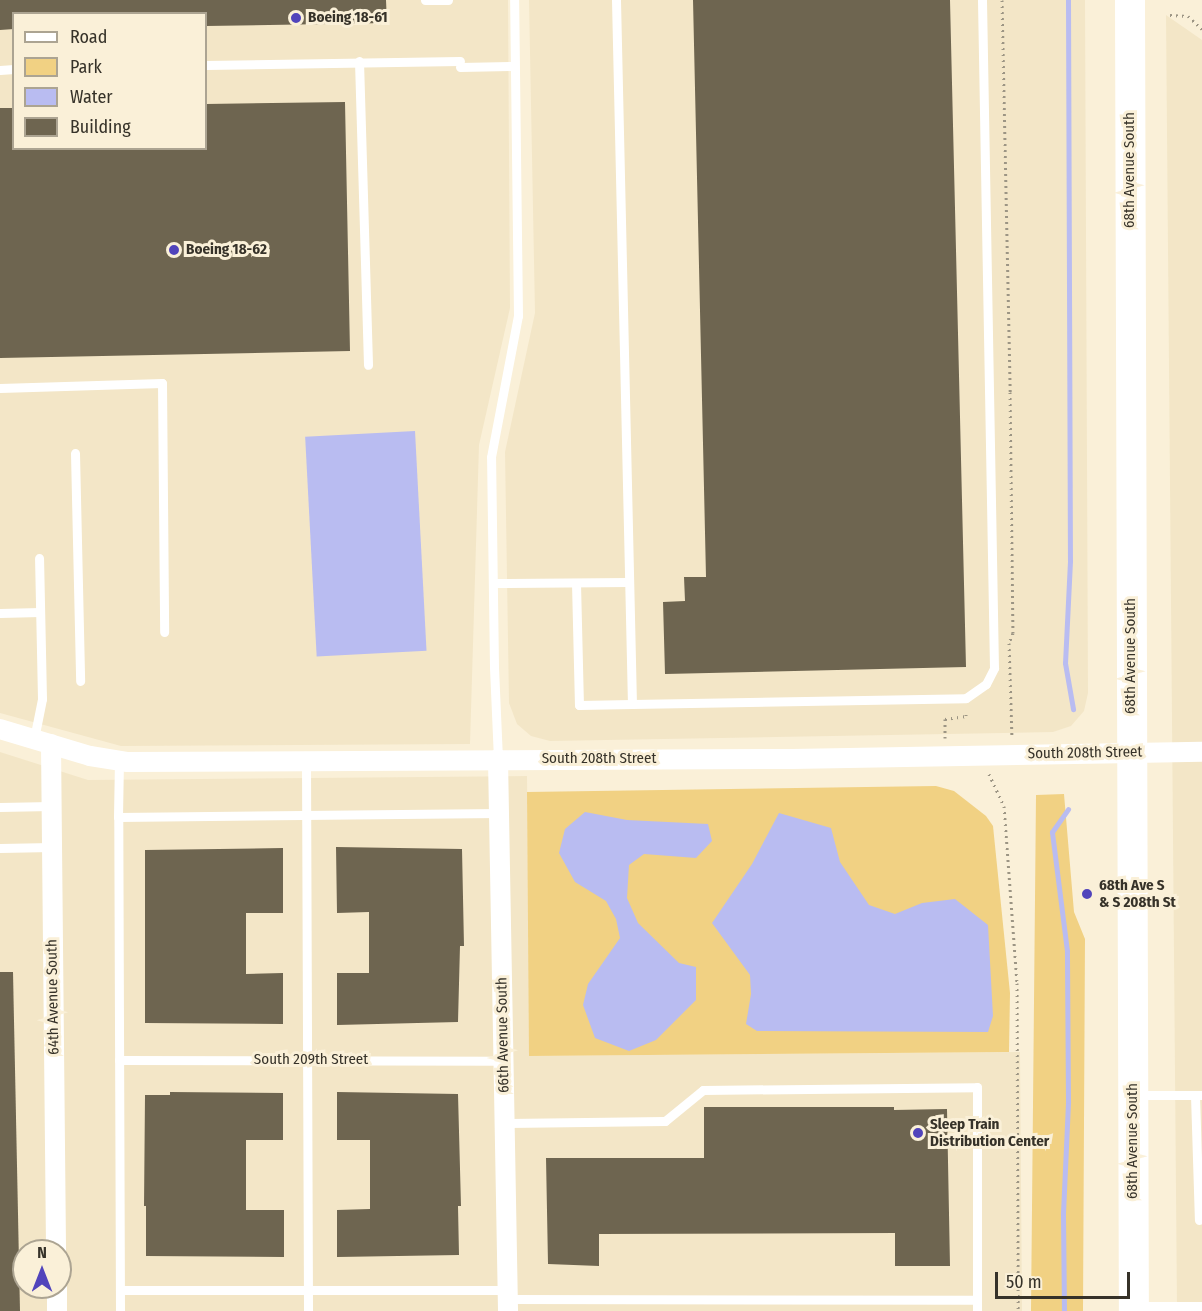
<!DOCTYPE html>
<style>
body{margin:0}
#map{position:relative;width:1202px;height:1311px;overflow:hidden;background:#faf0d8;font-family:"Fira Sans Condensed",sans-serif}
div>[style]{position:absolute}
.built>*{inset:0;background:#f3e6c7}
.green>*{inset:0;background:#f1d183}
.water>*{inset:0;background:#b9bcf1;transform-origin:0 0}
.stream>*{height:5px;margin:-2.5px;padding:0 2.5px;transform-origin:2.5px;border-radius:2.5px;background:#b9bcf1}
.building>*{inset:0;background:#6e6550}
.path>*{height:3px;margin-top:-1.5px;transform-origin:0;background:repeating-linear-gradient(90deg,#9c9584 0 1.5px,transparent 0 6px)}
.lane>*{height:9px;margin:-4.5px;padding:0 4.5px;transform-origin:4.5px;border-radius:4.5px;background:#fff}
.street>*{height:20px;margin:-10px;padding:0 10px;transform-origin:10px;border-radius:10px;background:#fff}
.primary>*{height:30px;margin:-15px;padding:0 15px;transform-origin:15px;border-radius:15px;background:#fff}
.dots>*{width:16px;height:16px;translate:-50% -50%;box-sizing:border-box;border:3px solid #faf0d8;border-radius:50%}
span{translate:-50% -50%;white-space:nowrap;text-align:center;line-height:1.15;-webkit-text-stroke:6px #faf0d8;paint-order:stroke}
.poi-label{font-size:15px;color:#363229;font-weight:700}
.left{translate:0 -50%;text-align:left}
.street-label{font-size:15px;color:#363229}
.legend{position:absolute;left:12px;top:12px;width:195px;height:138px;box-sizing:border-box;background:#faf0d8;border:2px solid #aca492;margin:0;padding:8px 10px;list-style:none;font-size:18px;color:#363229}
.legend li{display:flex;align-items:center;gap:12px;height:30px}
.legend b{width:30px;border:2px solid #aca492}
.north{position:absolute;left:12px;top:1239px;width:60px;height:60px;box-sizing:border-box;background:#faf0d8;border:2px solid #aca492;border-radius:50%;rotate:0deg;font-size:16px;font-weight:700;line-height:24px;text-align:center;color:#363229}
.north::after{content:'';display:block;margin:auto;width:21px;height:27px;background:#5144bb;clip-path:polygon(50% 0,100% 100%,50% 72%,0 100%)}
.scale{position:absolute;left:995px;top:1272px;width:135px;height:27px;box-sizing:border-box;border:3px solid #363229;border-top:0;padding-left:8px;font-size:18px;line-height:21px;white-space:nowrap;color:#363229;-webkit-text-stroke:4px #faf0d8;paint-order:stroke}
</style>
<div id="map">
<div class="built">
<div style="clip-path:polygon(evenodd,0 0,508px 0,510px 308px,479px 445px,470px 744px,121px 746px,0 713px,0 0,14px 14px,206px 14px,206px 148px,14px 148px,14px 14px)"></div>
<div style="clip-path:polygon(529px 0,1085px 0,1088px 693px,1084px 711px,1071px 726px,1053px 732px,550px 741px,531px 736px,517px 724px,509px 703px,505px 452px,535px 313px)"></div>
<div style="clip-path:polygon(1166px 15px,1202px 40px,1202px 1311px,1177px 1311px)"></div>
<div style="clip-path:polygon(evenodd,0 752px,88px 780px,527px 776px,530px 1056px,1020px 1052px,1022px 1311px,0 1311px,0 752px,24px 1251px,60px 1251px,60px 1287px,24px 1287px,24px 1251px)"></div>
</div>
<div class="green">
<div style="clip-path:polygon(936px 786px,954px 791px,986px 816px,993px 826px,1010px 993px,1009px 1052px,529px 1056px,527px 792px)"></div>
<div style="clip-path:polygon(1064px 794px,1074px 912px,1085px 939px,1083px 1311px,1031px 1311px,1036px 795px)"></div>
</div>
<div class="water">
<div style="left:415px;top:431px;width:220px;height:110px;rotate:87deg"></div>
<div style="clip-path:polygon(585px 812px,627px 820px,708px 824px,712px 841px,696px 858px,644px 854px,629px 865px,627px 898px,638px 923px,679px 963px,696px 967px,696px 1000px,656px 1040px,629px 1051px,595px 1038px,583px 1005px,588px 984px,620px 938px,616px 919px,606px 901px,575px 882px,559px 853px,565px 829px)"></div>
<div style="clip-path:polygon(779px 813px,831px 828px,840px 862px,869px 905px,895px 914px,922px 903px,955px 899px,988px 925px,993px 1016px,988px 1032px,757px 1031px,746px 1024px,751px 994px,750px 975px,712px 923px,752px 864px)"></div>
</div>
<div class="stream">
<div style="left:1068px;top:0;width:561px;rotate:89.8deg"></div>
<div style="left:1070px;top:561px;width:102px;rotate:92.8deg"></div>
<div style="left:1065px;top:663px;width:47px;rotate:80.1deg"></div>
<div style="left:1064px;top:1311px;width:98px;rotate:-90.6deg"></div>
<div style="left:1063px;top:1213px;width:112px;rotate:-87.4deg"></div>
<div style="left:1068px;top:1101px;width:150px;rotate:-90.4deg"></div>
<div style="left:1067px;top:951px;width:120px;rotate:-97.2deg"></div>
<div style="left:1052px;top:832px;width:28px;rotate:-55deg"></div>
</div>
<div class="building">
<div style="clip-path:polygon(0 0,386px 0,387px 23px,206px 26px,206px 14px,14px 14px,14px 29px,0 30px)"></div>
<div style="clip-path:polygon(693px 0,950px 0,966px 667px,665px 674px,663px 602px,685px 601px,684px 577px,706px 577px)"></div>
<div style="clip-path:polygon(345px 102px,350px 351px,0 358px,0 108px,14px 108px,14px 148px,206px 148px,206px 104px)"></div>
<div style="clip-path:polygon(336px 847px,462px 849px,464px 946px,460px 946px,458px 1022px,337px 1025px,337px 973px,369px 973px,369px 912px,337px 913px)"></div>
<div style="clip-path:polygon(283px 848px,283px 913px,246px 913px,246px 974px,283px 973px,283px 1024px,145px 1023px,145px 850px)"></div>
<div style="clip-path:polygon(0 972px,13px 972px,20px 1311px,0 1311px)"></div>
<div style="clip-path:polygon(170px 1092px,283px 1093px,283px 1140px,246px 1140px,246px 1210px,284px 1210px,284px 1257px,146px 1256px,146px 1206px,144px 1206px,145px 1095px,170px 1095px)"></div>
<div style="clip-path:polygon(337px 1092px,458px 1094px,461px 1206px,458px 1206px,459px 1255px,337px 1257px,337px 1210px,370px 1209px,370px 1140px,337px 1140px)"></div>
<div style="clip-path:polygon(704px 1107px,894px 1107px,894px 1110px,947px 1109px,950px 1266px,895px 1266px,895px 1233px,599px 1234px,599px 1266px,548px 1264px,546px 1158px,704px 1158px)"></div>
</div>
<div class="path">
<div style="left:1002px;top:0;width:392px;rotate:88.8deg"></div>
<div style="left:1010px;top:392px;width:241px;rotate:89.3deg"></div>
<div style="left:1013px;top:633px;width:11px;rotate:112deg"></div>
<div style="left:1009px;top:643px;width:94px;rotate:88.2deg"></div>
<div style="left:1170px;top:15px;width:18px;rotate:3deg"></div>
<div style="left:1188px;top:16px;width:19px;rotate:43deg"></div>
<div style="left:945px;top:738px;width:19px;rotate:-90deg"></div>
<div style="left:945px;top:719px;width:21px;rotate:-8deg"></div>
<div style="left:966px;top:716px;width:4px;rotate:-90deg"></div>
<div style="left:989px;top:774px;width:35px;rotate:65deg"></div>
<div style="left:1004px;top:806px;width:177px;rotate:85.8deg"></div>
<div style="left:1017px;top:983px;width:328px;rotate:89.8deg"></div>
</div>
<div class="lane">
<div style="left:425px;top:0;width:23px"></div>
<div style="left:616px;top:0;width:704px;rotate:88.7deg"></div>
<div style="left:632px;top:704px;width:334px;rotate:-1deg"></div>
<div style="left:966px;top:698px;width:24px;rotate:-35deg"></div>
<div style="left:986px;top:684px;width:18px;rotate:-63deg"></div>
<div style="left:994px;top:668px;width:668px;rotate:-91.03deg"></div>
<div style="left:359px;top:61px;width:304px;rotate:88.3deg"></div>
<div style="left:206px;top:65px;width:254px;rotate:-0.9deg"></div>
<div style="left:460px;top:67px;width:54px;rotate:-1.1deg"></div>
<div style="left:0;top:70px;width:14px;rotate:-4deg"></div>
<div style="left:0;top:388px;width:162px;rotate:-1.8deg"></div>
<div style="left:162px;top:383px;width:249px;rotate:89.5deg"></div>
<div style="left:75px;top:453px;width:228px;rotate:88.7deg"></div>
<div style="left:493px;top:583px;width:135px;rotate:-0.4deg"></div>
<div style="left:576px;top:583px;width:122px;rotate:88.6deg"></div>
<div style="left:579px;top:705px;width:53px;rotate:-1.1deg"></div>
<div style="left:0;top:613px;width:40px;rotate:-1.4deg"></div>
<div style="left:34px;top:739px;width:41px;rotate:-78.7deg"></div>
<div style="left:42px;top:699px;width:141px;rotate:-91.2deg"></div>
<div style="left:498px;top:759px;width:92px;rotate:-92.5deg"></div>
<div style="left:494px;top:667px;width:210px;rotate:-90.8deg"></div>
<div style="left:491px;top:457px;width:144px;rotate:-79.2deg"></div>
<div style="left:518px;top:316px;width:316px;rotate:-90.7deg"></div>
<div style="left:306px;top:761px;width:550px;rotate:89.79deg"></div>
<div style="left:0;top:807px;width:51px;rotate:-1.1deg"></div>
<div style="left:118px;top:817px;width:56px;rotate:-89deg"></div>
<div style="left:0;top:848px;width:52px;rotate:-1.1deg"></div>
<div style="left:119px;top:1060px;width:385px;rotate:0.1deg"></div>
<div style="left:1138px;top:1095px;width:64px"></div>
<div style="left:1195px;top:1095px;width:125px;rotate:88.2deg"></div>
<div style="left:505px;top:1123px;width:160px;rotate:-0.7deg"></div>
<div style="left:665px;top:1121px;width:49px;rotate:-39.2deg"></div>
<div style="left:703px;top:1090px;width:274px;rotate:-0.6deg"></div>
<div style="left:977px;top:1087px;width:224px;rotate:90deg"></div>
<div style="left:120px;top:1290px;width:387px"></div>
<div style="left:508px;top:1299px;width:469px;rotate:0.1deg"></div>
<div style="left:1138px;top:1306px;width:64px"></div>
<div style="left:120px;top:1311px;width:494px;rotate:-90.2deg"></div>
<div style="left:118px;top:817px;width:381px;rotate:-0.6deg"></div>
</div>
<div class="street">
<div style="left:0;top:729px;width:94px;rotate:16.7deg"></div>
<div style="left:90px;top:756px;width:37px;rotate:9deg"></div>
<div style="left:127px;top:762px;width:665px;rotate:-0.26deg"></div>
<div style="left:792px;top:759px;width:410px;rotate:-1deg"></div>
<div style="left:51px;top:744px;width:507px;rotate:89.43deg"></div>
<div style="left:498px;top:759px;width:552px;rotate:88.96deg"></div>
<div style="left:57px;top:1287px;width:24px;rotate:90deg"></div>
</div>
<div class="primary">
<div style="left:1130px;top:0;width:1311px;rotate:89.83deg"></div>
</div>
<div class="dots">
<div style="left:296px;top:18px;background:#5144bb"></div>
<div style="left:174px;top:250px;background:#5144bb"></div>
<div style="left:1087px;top:894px;background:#5144bb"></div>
<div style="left:918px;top:1133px;background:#5144bb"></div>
</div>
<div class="poi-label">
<span class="left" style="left:308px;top:18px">Boeing 18-61</span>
<span class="left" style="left:186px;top:250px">Boeing 18-62</span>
<span class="left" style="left:1099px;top:894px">68th Ave S<br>&amp; S 208th St</span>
<span class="left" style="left:930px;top:1133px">Sleep Train<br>Distribution Center</span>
</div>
<div class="street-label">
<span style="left:1130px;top:170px;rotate:-90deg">68th Avenue South</span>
<span style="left:1131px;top:656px;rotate:-90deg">68th Avenue South</span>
<span style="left:1085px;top:753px;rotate:-1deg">South 208th Street</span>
<span style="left:599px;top:759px">South 208th Street</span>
<span style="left:53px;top:997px;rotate:-91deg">64th Avenue South</span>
<span style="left:503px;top:1035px;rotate:-91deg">66th Avenue South</span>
<span style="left:311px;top:1060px">South 209th Street</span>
<span style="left:1133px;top:1141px;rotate:-90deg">68th Avenue South</span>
</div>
<ul class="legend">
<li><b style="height:8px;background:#fff"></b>Road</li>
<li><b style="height:16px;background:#f1d183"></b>Park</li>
<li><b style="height:16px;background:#b9bcf1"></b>Water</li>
<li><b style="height:16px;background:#6e6550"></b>Building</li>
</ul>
<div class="north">N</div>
<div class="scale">50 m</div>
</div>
